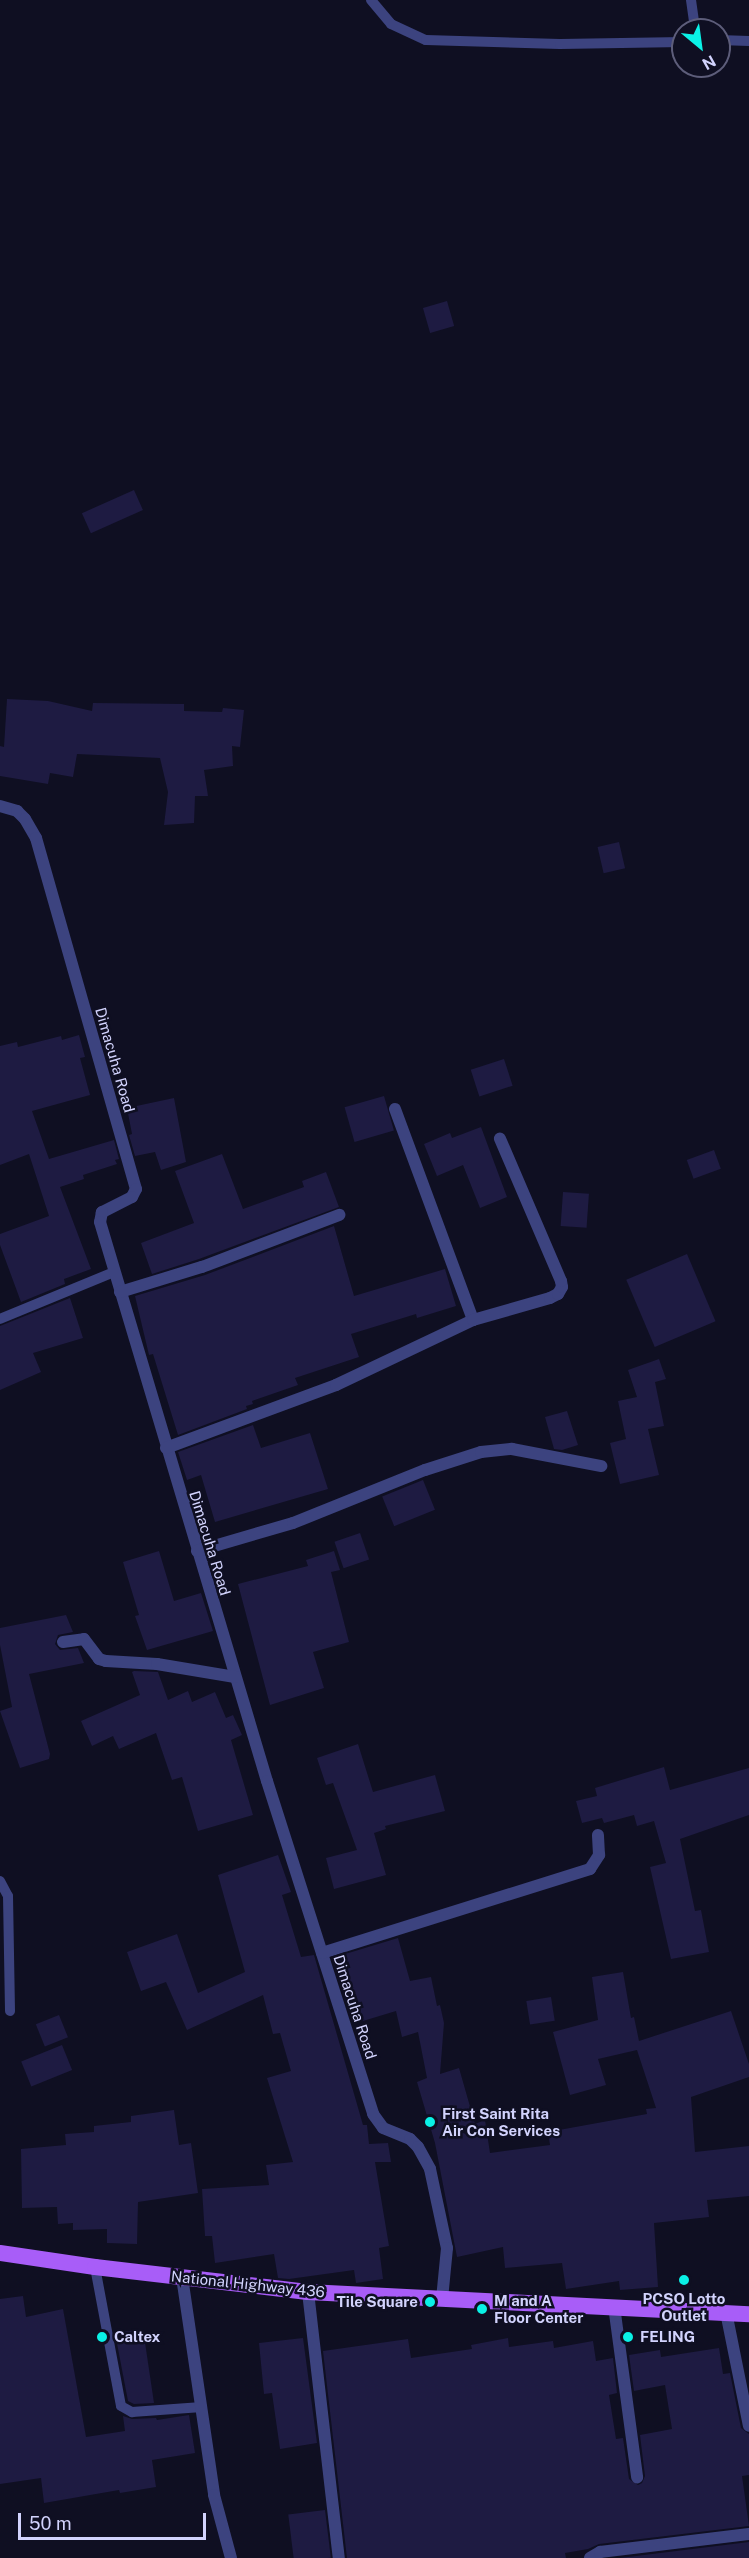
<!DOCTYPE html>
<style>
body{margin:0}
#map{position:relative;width:749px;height:2558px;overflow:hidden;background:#0f0f22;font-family:"Public Sans",sans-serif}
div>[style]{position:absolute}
.building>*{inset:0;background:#1e1b42;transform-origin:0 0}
.service>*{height:10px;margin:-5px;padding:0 5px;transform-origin:5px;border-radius:5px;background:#3c437f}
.minor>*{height:12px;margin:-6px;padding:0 6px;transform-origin:6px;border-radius:6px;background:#3c437f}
.primary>*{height:16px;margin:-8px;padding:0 8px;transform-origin:8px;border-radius:8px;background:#a85df8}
.dots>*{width:16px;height:16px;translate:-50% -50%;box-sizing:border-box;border:3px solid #0f0f22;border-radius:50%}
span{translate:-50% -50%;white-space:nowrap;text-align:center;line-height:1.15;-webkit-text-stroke:5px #0f0f22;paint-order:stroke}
.street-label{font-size:15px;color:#d2d3fd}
.poi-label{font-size:15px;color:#d2d3fd;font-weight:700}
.left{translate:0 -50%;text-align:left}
.right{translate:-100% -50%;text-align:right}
.north{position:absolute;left:671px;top:18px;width:60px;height:60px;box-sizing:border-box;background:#0f0f22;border:2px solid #5d5d7a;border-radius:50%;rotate:151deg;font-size:16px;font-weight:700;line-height:24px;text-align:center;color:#d2d3fd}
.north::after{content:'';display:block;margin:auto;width:21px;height:27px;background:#0af1e6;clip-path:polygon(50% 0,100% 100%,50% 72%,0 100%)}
.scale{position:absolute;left:18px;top:2513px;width:188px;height:27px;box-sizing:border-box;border:3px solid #d2d3fd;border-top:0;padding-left:8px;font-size:18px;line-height:21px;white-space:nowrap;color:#d2d3fd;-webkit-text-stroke:4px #0f0f22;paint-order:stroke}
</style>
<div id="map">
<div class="building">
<div style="left:447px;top:301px;width:26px;height:25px;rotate:74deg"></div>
<div style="left:134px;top:490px;width:22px;height:57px;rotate:66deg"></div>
<div style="clip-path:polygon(7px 699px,48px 701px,92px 711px,93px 703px,184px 704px,184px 711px,222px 712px,223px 708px,244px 710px,240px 747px,232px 746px,233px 766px,204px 770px,208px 796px,195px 796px,194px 823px,164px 825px,168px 792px,160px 758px,77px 754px,73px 777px,50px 773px,48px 784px,0 776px,0 746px,4px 747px)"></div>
<div style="left:619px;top:842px;width:27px;height:22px;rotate:77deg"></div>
<div style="clip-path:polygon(79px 1035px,85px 1057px,80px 1058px,90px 1095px,32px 1111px,49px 1159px,114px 1140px,119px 1159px,115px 1160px,117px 1164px,83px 1175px,84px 1179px,60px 1187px,91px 1269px,64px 1279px,65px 1284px,21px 1302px,0 1245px,0 1234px,49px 1216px,29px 1154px,0 1165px,0 1046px,17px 1042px,18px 1047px,61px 1036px,62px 1040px)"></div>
<div style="left:504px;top:1059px;width:28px;height:35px;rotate:72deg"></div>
<div style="left:384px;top:1096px;width:36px;height:41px;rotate:74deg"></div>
<div style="clip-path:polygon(174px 1098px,186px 1162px,161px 1170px,155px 1152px,135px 1156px,129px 1135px,132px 1134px,127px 1108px)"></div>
<div style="clip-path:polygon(481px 1127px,507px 1197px,480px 1208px,463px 1165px,437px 1176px,424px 1144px,450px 1133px,452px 1138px)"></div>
<div style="left:714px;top:1150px;width:20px;height:29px;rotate:70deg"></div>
<div style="clip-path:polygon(222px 1154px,243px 1209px,304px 1187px,302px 1181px,326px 1172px,339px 1207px,199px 1259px,152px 1274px,141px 1243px,194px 1223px,175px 1171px)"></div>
<div style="left:563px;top:1192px;width:26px;height:34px;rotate:4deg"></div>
<div style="clip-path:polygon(334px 1226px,354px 1296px,445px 1269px,456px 1306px,417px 1318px,416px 1314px,351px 1334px,359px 1357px,295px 1378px,298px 1385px,252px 1401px,253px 1404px,246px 1406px,247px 1409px,178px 1435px,153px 1354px,149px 1355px,135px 1296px,205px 1275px)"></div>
<div style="left:687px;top:1254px;width:73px;height:66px;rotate:67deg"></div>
<div style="clip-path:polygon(70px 1298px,83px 1338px,33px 1353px,41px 1372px,0 1390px,0 1326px)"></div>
<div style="clip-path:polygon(659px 1359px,666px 1379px,655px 1382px,664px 1426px,648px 1429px,659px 1475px,620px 1484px,610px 1443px,626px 1439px,618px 1401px,637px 1397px,628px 1370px)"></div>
<div style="clip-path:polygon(567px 1411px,578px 1445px,562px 1450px,554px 1449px,545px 1417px)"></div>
<div style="clip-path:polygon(253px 1425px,261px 1448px,310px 1433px,328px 1489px,215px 1522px,201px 1475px,187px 1480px,178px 1452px)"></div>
<div style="left:423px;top:1480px;width:32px;height:44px;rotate:68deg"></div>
<div style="left:360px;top:1533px;width:28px;height:27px;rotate:71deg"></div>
<div style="clip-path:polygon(159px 1551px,174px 1601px,201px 1593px,213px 1631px,147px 1650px,135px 1616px,139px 1615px,123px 1562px)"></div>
<div style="clip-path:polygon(334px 1551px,340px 1570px,331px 1572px,349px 1642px,313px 1652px,324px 1688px,270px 1705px,238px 1584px,308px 1566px,306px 1560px)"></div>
<div style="clip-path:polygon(66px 1615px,73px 1632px,58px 1635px,55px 1644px,60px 1650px,78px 1648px,84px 1663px,29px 1674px,50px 1754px,49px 1759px,20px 1768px,0 1711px,12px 1707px,0 1645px,0 1628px)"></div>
<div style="clip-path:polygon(134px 1671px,158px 1672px,168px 1700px,188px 1691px,192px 1702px,215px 1692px,226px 1718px,233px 1715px,242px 1735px,231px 1740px,253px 1815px,198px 1831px,182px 1777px,172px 1780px,156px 1733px,119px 1749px,113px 1736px,92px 1746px,81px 1721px,140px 1695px,132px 1672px)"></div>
<div style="clip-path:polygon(358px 1744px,373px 1792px,435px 1775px,445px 1811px,385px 1826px,386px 1829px,374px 1833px,386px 1875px,334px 1889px,326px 1858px,357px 1850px,333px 1783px,326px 1785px,317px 1758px)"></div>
<div style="clip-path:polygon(664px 1767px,670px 1790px,749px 1768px,749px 1815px,680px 1839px,695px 1911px,701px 1910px,709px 1952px,671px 1959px,650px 1867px,666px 1863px,654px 1821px,637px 1826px,634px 1815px,604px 1823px,602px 1818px,582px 1823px,576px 1801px,597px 1796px,595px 1788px)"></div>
<div style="clip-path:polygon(278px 1855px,291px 1892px,282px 1895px,301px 1957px,314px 1955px,363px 2125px,367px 2125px,369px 2144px,388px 2143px,391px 2162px,375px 2162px,389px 2246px,379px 2248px,383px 2279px,356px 2283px,354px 2270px,289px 2279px,278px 2278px,274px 2254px,215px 2263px,212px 2236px,205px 2236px,202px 2189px,269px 2185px,266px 2165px,293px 2162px,267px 2078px,291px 2071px,280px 2033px,273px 2034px,263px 1995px,187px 2030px,166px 1982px,141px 1991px,127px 1952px,177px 1934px,198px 1993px,245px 1972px,218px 1875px)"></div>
<div style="clip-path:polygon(398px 1938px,410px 1981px,431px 1977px,437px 2006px,440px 2005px,444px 2023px,440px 2074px,459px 2068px,475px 2124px,485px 2120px,490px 2153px,550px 2145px,548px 2132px,647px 2114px,646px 2109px,656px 2108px,637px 2050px,598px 2059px,606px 2085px,570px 2095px,553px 2032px,598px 2020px,592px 1977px,623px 1972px,631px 2018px,634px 2017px,639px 2041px,731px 2011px,749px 2064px,749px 2077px,691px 2097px,695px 2152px,749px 2146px,749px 2196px,707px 2200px,709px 2217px,654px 2223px,658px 2287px,620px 2290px,619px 2281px,566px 2289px,562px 2263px,505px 2268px,503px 2247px,457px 2257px,435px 2143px,417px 2082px,427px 2078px,418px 2032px,402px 2037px,396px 2011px,353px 2024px,332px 1958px)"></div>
<div style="left:551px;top:1997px;width:24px;height:25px;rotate:81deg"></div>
<div style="left:59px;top:2015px;width:24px;height:25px;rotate:68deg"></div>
<div style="left:62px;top:2045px;width:27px;height:44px;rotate:68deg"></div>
<div style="clip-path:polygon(174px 2110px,179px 2145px,191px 2143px,198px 2193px,138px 2202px,137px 2244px,107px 2243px,107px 2229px,73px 2230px,73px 2223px,58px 2224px,57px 2207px,22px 2208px,21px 2149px,66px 2145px,65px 2134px,94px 2132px,94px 2126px,131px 2122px,131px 2116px)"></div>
<div style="clip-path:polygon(23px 2296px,26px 2317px,63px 2309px,86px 2437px,125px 2431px,123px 2416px,132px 2419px,156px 2418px,157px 2420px,189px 2415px,195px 2453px,152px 2460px,156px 2487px,120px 2493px,119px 2490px,44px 2503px,41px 2478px,0 2484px,0 2299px)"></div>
<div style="clip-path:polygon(143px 2329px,154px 2403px,134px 2404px,128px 2401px,115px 2333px)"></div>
<div style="clip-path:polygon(303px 2338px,317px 2443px,280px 2449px,272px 2393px,264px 2394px,259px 2343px)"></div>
<div style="clip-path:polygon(508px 2338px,509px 2347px,553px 2341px,554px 2348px,593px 2341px,596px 2361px,613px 2358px,617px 2393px,609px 2395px,616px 2439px,623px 2438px,629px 2479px,638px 2485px,642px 2483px,645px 2476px,640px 2435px,672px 2429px,665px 2385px,634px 2391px,629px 2355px,660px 2350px,661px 2357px,719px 2348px,723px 2374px,730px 2373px,741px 2428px,749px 2434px,749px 2475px,742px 2476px,749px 2526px,599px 2544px,588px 2549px,565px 2553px,566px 2558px,347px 2558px,323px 2351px,408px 2339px,411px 2358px,472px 2349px,471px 2345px)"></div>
<div style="left:325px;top:2510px;width:48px;height:37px;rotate:83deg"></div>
<div style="clip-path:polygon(749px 2542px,749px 2558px,620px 2558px)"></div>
</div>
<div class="service">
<div style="left:371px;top:0;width:31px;rotate:50deg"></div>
<div style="left:391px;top:24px;width:38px;rotate:25deg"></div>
<div style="left:426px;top:40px;width:134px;rotate:1.7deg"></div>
<div style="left:560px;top:44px;width:123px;rotate:-0.9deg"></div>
<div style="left:691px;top:0;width:30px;rotate:82deg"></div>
<div style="left:719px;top:40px;width:30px;rotate:2deg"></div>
<div style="left:0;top:1319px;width:123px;rotate:-22.4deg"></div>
<div style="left:0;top:1881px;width:17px;rotate:62deg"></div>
<div style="left:8px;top:1896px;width:115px;rotate:89deg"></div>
<div style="left:95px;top:2267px;width:141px;rotate:79.4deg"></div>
<div style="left:121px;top:2406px;width:13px;rotate:29deg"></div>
<div style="left:132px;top:2412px;width:70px;rotate:-4.1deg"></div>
</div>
<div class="minor">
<div style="left:0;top:806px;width:18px;rotate:16deg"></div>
<div style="left:17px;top:811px;width:11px;rotate:45deg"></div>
<div style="left:25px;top:819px;width:22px;rotate:60deg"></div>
<div style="left:36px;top:838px;width:365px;rotate:74.1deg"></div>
<div style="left:136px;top:1189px;width:9px;rotate:117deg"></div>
<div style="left:132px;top:1197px;width:34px;rotate:153deg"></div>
<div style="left:102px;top:1212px;width:10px;rotate:101deg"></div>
<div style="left:100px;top:1222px;width:583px;rotate:73.37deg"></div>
<div style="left:267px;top:1781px;width:349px;rotate:72.3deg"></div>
<div style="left:373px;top:2114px;width:17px;rotate:54deg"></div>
<div style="left:383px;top:2128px;width:29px;rotate:22deg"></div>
<div style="left:410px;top:2139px;width:11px;rotate:45deg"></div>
<div style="left:418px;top:2147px;width:25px;rotate:61deg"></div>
<div style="left:430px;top:2169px;width:81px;rotate:77.9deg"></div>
<div style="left:447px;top:2248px;width:51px;rotate:95.6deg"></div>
<div style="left:395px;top:1109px;width:225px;rotate:69.7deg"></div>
<div style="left:120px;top:1292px;width:86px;rotate:-17deg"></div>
<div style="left:202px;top:1267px;width:147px;rotate:-20.8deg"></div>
<div style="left:166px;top:1448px;width:181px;rotate:-20.3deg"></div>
<div style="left:336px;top:1385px;width:152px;rotate:-25.4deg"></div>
<div style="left:473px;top:1320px;width:80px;rotate:-15.9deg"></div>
<div style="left:550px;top:1298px;width:9px;rotate:-27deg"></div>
<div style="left:558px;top:1294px;width:8px;rotate:-60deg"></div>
<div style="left:562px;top:1287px;width:6px;rotate:-99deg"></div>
<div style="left:561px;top:1281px;width:155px;rotate:-113.2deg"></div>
<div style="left:197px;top:1551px;width:100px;rotate:-16.3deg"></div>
<div style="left:293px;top:1523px;width:142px;rotate:-21.9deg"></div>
<div style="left:425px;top:1470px;width:59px;rotate:-17.8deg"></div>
<div style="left:481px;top:1452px;width:31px;rotate:-6deg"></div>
<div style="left:512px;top:1449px;width:91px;rotate:10.8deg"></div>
<div style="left:63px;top:1642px;width:21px;rotate:-8deg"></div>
<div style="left:84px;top:1639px;width:25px;rotate:53deg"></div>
<div style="left:99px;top:1659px;width:7px;rotate:16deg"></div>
<div style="left:106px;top:1661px;width:51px;rotate:3.4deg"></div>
<div style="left:157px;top:1664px;width:79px;rotate:9.5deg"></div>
<div style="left:322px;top:1953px;width:281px;rotate:-17.4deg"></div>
<div style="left:590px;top:1869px;width:17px;rotate:-57deg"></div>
<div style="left:599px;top:1855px;width:20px;rotate:-93deg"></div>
<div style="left:182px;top:2277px;width:220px;rotate:81.6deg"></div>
<div style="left:214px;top:2495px;width:65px;rotate:74.9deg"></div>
<div style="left:308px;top:2292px;width:268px;rotate:83.4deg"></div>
<div style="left:614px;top:2306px;width:173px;rotate:82.3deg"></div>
<div style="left:726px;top:2312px;width:116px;rotate:78.6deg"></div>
<div style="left:590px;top:2558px;width:12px;rotate:-31deg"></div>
<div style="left:600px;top:2552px;width:150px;rotate:-6.9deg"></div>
</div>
<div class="primary">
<div style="left:0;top:2253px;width:96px;rotate:8.4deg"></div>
<div style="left:95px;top:2267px;width:214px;rotate:6.7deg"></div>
<div style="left:308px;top:2292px;width:442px;rotate:2.9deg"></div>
</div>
<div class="dots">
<div style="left:430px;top:2122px;background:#0af1e6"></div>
<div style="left:684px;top:2280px;background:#0af1e6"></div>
<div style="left:430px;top:2302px;background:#0af1e6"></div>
<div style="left:482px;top:2309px;background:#0af1e6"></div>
<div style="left:102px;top:2337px;background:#0af1e6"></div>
<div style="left:628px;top:2337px;background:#0af1e6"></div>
</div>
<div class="street-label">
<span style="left:115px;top:1060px;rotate:74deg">Dimacuha Road</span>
<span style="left:210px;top:1543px;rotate:73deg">Dimacuha Road</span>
<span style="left:355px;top:2007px;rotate:72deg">Dimacuha Road</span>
<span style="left:248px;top:2284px;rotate:6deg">National Highway 436</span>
</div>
<div class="poi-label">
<span class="left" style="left:442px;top:2122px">First Saint Rita<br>Air Con Services</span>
<span style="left:684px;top:2307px">PCSO Lotto<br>Outlet</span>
<span class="left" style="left:494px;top:2309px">M and A<br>Floor Center</span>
<span class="right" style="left:418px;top:2302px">Tile Square</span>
<span class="left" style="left:114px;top:2337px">Caltex</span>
<span class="left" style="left:640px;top:2337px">FELING</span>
</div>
<div class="north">N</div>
<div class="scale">50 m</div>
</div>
